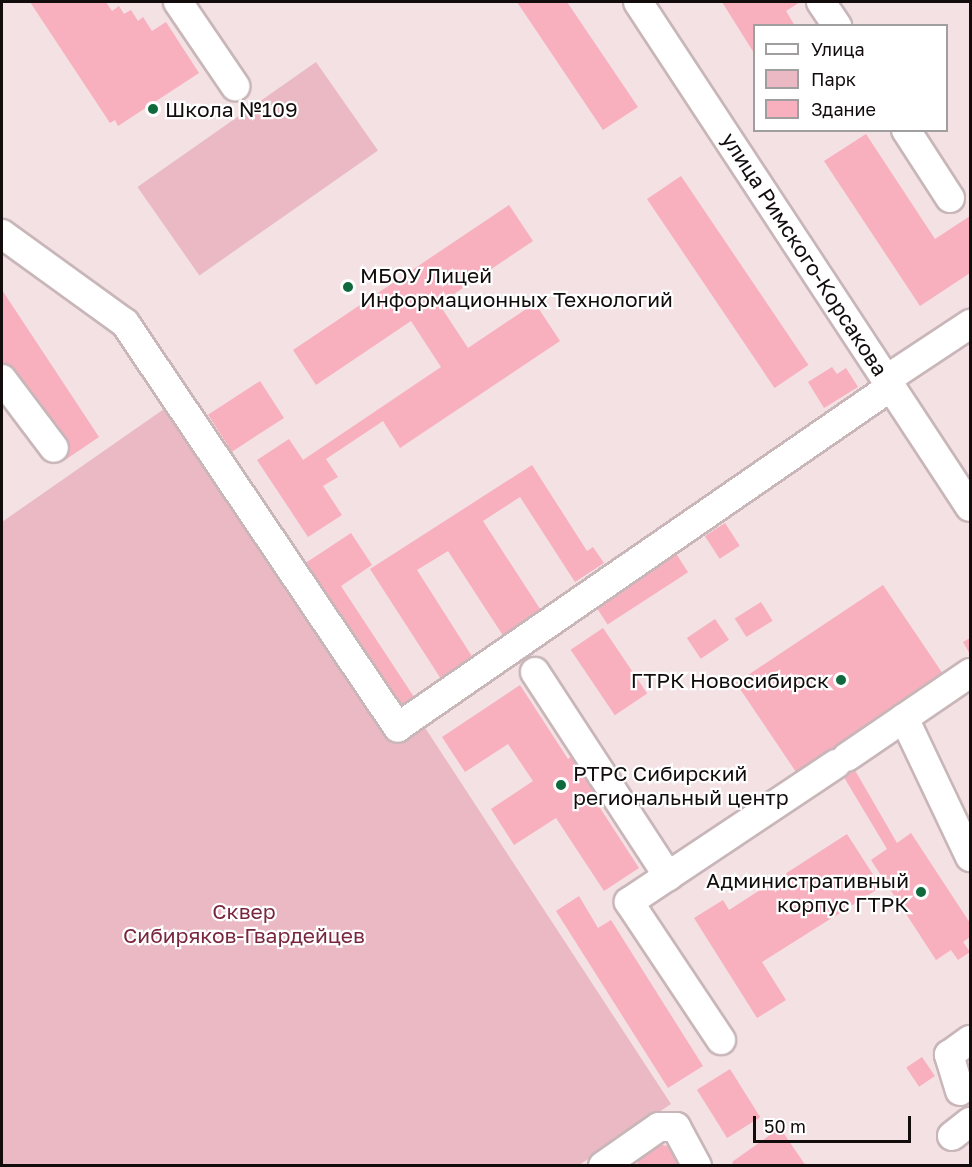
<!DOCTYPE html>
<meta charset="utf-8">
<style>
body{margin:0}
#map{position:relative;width:972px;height:1167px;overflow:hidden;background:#f3e1e4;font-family:"Golos Text",sans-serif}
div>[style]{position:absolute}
.green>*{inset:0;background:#eab9c3;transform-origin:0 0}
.building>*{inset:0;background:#f8afbe;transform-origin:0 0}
.roads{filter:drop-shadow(2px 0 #c8b6b9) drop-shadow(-2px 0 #c8b6b9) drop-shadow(0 2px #c8b6b9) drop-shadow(0 -2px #c8b6b9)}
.minor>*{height:28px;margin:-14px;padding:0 14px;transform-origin:14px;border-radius:14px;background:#fff}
.dots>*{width:16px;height:16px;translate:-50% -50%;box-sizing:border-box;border:3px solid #fff;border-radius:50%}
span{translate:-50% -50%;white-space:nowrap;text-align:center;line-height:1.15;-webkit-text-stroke:4.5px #fff;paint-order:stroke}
.poi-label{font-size:21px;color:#120c0d}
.left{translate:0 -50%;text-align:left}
.right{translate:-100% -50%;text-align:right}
.street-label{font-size:21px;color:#120c0d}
.park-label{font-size:21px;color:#792640}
.frame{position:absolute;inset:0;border:3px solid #120c0d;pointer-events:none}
.legend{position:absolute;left:753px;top:24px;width:195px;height:108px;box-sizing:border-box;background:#fff;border:2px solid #a09e9e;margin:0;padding:8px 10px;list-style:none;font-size:18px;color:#120c0d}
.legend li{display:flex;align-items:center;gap:12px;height:30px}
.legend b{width:30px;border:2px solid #a09e9e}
.scale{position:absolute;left:753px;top:1116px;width:158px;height:27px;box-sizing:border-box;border:3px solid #120c0d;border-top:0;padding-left:8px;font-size:18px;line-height:21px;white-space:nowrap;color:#120c0d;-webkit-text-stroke:4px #fff;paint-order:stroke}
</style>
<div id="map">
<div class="green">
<div style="left:316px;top:62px;width:108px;height:218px;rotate:55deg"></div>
<div style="clip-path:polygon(174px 402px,397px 734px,420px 720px,671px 1104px,579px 1165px,2px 1165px,2px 522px)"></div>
</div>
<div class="building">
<div style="clip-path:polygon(30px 2px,106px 2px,112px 11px,119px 6px,124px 14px,131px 10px,138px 21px,143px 17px,152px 31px,166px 22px,199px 73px,118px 126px,115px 120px,110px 123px)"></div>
<div style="clip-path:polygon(517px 2px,567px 2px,638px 107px,603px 130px)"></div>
<div style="clip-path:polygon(722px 2px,800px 2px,786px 11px,795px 26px,754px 26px,754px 53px)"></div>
<div style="clip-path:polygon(866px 134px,935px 239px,970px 216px,970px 273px,920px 306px,824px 161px)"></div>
<div style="left:681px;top:176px;width:228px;height:41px;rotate:56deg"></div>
<div style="clip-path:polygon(509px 205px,533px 241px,439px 304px,468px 348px,535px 303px,560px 341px,400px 448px,383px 421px,326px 459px,338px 477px,323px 486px,342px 515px,308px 537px,257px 460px,289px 439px,303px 460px,441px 367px,411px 321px,316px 385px,293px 350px)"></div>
<div style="clip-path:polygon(2px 290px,99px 437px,65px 460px,2px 364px)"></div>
<div style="clip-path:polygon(832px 367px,837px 374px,846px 368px,858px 387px,824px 408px,808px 382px)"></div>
<div style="left:260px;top:381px;width:44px;height:62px;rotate:57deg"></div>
<div style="clip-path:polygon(532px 465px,587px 551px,593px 547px,604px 563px,575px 582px,520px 497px,483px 521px,542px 612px,504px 637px,448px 551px,417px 570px,473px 658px,441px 679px,370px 569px)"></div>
<div style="left:725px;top:523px;width:27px;height:24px;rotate:57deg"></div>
<div style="clip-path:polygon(351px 533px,372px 565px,341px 586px,414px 697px,396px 709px,301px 566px)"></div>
<div style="left:675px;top:552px;width:24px;height:96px;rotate:57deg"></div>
<div style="clip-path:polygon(883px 585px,945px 677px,841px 746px,897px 843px,911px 833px,970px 923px,970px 937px,963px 942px,970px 952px,958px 960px,951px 950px,936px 960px,871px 860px,887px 849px,830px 754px,798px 775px,736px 683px)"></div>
<div style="left:761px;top:602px;width:22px;height:31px;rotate:58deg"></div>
<div style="left:715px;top:619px;width:25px;height:34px;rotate:56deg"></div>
<div style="left:603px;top:628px;width:79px;height:39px;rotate:56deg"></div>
<div style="clip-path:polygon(970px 638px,970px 654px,963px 642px)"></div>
<div style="clip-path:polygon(520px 685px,568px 759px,575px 754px,598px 789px,591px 794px,639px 868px,604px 891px,556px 818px,514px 845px,491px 809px,533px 781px,508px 744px,465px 772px,442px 737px)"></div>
<div style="clip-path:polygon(847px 834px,881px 887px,762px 962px,786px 1000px,757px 1018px,694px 918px,723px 900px,729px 910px)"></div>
<div style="clip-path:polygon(579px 896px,598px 928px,611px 920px,703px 1066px,668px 1088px,556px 911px)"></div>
<div style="left:922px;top:1057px;width:23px;height:19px;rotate:56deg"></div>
<div style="left:730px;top:1069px;width:57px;height:39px;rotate:58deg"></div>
<div style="clip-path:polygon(780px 1128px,806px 1166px,734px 1166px,732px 1162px)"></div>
<div style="clip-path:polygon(642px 1141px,683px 1149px,679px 1166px,637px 1166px)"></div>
</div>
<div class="roads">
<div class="minor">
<div style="left:178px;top:2px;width:102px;rotate:55.8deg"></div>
<div style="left:638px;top:2px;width:604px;rotate:56.68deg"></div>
<div style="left:821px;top:2px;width:29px;rotate:56deg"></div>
<div style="left:906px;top:130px;width:81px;rotate:57.1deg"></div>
<div style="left:2px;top:234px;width:152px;rotate:35.9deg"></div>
<div style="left:125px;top:323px;width:488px;rotate:56deg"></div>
<div style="left:398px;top:727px;width:600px;rotate:-34.62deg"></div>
<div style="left:2px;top:379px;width:86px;rotate:53deg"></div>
<div style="left:887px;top:379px;width:100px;rotate:-33.5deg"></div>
<div style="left:535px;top:672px;width:244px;rotate:56.9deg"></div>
<div style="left:904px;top:718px;width:154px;rotate:64.6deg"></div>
<div style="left:847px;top:757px;width:149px;rotate:-34.3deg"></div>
<div style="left:721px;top:1040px;width:166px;rotate:-123.7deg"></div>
<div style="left:629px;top:902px;width:249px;rotate:-33.7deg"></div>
<div style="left:960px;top:1091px;width:38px;rotate:-107deg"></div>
<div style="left:949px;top:1055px;width:26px;rotate:-36deg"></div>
<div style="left:952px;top:1136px;width:23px;rotate:-38deg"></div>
<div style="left:603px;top:1166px;width:68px;rotate:-34.9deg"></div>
<div style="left:659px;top:1127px;width:17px"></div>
<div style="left:676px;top:1127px;width:44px;rotate:61.7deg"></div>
</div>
</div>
<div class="dots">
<div style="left:153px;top:109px;background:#0f693c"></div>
<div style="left:348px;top:287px;background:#0f693c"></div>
<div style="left:841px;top:680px;background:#0f693c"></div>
<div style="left:561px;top:785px;background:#0f693c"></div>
<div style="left:921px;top:892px;background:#0f693c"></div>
</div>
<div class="poi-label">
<span class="left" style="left:165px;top:109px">Школа №109</span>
<span class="left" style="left:360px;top:287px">МБОУ Лицей<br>Информационных Технологий</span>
<span class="right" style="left:829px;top:680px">ГТРК Новосибирск</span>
<span class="left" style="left:573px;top:785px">РТРС Сибирский<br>региональный центр</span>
<span class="right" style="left:909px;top:892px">Административный<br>корпус ГТРК</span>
</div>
<div class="street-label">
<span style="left:805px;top:254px;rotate:57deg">улица Римского-Корсакова</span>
</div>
<div class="park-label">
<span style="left:244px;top:923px">Сквер<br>Сибиряков-Гвардейцев</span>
</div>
<div class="frame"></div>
<ul class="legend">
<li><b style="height:8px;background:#fff"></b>Улица</li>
<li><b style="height:16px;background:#eab9c3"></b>Парк</li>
<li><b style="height:16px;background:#f8afbe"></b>Здание</li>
</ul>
<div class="scale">50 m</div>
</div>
